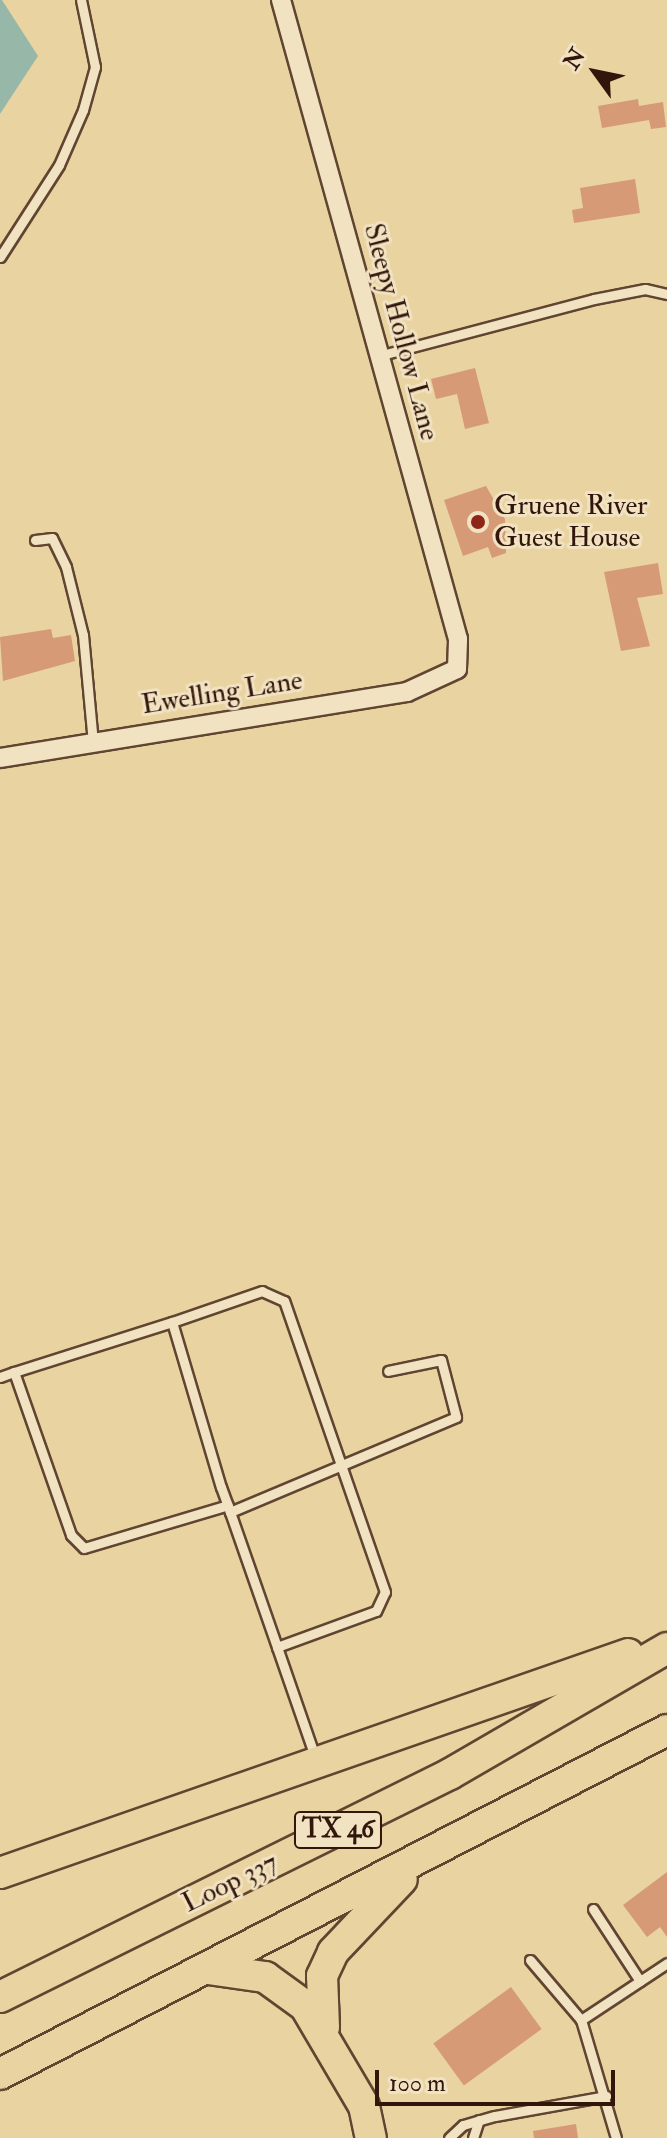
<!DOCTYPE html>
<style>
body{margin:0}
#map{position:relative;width:667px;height:2138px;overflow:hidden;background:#e9d3a1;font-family:"IM FELL Double Pica",serif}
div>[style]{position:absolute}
.water>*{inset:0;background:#97b7a9}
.building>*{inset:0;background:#d69a76;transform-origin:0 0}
.roads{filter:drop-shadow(2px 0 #604531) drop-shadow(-2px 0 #604531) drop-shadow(0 2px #604531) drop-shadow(0 -2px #604531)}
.service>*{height:9px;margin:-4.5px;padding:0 4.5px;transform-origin:4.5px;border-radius:4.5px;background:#f1e2c2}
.minor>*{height:18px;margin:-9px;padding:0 9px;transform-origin:9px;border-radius:9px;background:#f1e2c2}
.primary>*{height:30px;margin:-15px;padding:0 15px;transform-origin:15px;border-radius:15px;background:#e9d3a1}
.dots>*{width:22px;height:22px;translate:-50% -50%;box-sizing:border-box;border:4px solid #f1e2c2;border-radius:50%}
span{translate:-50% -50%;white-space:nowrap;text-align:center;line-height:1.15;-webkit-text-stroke:6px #f1e2c2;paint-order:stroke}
.shield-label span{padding:2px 6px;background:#f1e2c2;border:2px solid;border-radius:6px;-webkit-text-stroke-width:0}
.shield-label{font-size:26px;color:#32160c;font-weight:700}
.street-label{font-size:28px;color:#32160c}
.poi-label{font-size:28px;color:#32160c}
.left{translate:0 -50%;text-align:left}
.north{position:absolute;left:555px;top:32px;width:80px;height:80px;-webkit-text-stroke:6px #f1e2c2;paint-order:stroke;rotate:303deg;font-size:22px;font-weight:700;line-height:32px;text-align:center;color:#32160c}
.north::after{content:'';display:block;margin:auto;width:28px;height:36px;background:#32160c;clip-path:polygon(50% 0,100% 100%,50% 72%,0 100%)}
.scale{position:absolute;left:375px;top:2070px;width:240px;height:36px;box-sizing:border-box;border:4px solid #32160c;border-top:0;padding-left:10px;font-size:24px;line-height:28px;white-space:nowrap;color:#32160c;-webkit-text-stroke:6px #f1e2c2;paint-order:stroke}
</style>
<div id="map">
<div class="water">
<div style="clip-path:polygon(2px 0,38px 56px,0 114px,0 0)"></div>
</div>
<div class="building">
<div style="clip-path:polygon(638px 99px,639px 106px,663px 102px,666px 127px,651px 129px,649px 120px,602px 128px,598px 106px)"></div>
<div style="clip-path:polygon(635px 179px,640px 213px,574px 223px,572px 210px,583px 208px,580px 188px)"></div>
<div style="clip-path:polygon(475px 368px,489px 423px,465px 429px,457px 394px,436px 399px,431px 379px)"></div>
<div style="clip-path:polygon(486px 486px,505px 519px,506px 553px,492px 558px,488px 547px,463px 556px,444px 500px)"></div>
<div style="clip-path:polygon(658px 563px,663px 594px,637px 598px,650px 646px,621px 651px,604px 572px)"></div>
<div style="clip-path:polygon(51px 629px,53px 638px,71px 635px,75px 661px,3px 681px,0 637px)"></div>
<div style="clip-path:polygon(667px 1872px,667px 1937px,660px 1927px,647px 1937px,623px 1905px)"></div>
<div style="left:511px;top:1987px;width:52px;height:96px;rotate:54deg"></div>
<div style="clip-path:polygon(576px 2124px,578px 2138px,534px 2138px,533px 2131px)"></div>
</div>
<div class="roads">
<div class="service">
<div style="left:0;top:257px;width:109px;rotate:-57.3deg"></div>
<div style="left:59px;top:165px;width:60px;rotate:-66.4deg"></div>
<div style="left:83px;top:110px;width:45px;rotate:-74.4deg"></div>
<div style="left:95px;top:67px;width:68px;rotate:-101.8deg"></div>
<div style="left:378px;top:356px;width:223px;rotate:-14.8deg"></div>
<div style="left:594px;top:299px;width:52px;rotate:-11.1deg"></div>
<div style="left:645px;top:289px;width:23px;rotate:13deg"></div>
<div style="left:35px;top:540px;width:17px;rotate:-7deg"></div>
<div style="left:52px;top:538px;width:32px;rotate:64deg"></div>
<div style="left:66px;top:567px;width:70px;rotate:76deg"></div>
<div style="left:83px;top:635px;width:107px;rotate:84.7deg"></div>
<div style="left:172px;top:1322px;width:166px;rotate:162.4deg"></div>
<div style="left:14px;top:1372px;width:173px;rotate:70.7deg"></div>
<div style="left:71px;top:1535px;width:18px;rotate:45deg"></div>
<div style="left:84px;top:1548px;width:150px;rotate:-16.6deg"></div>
<div style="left:0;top:1377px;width:15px;rotate:-20deg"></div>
<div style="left:230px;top:1512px;width:245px;rotate:-22.8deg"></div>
<div style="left:456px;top:1417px;width:59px;rotate:-104.7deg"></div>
<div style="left:441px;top:1360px;width:54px;rotate:168.3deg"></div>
<div style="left:277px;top:1647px;width:105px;rotate:-20deg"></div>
<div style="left:376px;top:1611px;width:21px;rotate:-65deg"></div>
<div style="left:385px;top:1592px;width:308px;rotate:-109.1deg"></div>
<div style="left:284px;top:1301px;width:24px;rotate:-156deg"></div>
<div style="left:262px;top:1291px;width:95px;rotate:161deg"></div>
<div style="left:172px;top:1322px;width:172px;rotate:73.5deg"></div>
<div style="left:221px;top:1487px;width:27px;rotate:70deg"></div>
<div style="left:230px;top:1512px;width:143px;rotate:70.8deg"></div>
<div style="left:277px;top:1647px;width:116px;rotate:70.9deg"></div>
<div style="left:593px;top:1909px;width:86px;rotate:56.9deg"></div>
<div style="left:530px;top:1960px;width:79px;rotate:49.6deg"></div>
<div style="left:449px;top:2138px;width:19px;rotate:-43deg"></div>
<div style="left:463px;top:2125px;width:33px;rotate:-16deg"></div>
<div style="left:495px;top:2116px;width:113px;rotate:-10.2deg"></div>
<div style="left:473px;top:2138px;width:19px;rotate:-72deg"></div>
<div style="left:616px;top:2138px;width:123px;rotate:-106.5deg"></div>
<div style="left:581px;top:2020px;width:103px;rotate:-33.5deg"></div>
</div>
<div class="minor">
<div style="left:0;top:758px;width:412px;rotate:-9.2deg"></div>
<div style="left:407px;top:692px;width:55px;rotate:-24.7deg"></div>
<div style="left:457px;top:669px;width:30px;rotate:-88deg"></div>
<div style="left:458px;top:639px;width:663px;rotate:-105.48deg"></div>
</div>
<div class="primary">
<div style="left:0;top:1873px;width:665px;rotate:-19.22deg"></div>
<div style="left:208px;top:1969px;width:58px;rotate:8deg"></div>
<div style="left:265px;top:1977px;width:49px;rotate:35.9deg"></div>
<div style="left:305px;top:2006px;width:116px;rotate:59.5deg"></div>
<div style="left:364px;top:2106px;width:33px;rotate:78deg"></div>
<div style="left:0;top:1997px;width:502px;rotate:-26.36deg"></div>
<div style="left:450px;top:1774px;width:251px;rotate:-30.1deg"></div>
<div style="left:324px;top:2027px;width:51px;rotate:-92.2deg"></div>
<div style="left:322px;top:1976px;width:26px;rotate:-65deg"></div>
<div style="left:333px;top:1952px;width:100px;rotate:-46.6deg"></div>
<div style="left:0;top:2074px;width:750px;rotate:-27.28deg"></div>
</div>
</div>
<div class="dots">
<div style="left:478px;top:522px;background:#8f2418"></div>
</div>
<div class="shield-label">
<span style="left:338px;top:1830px">TX 46</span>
</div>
<div class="street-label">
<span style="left:401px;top:332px;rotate:75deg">Sleepy Hollow Lane</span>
<span style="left:222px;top:693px;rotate:-9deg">Ewelling Lane</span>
<span style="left:230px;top:1883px;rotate:-26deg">Loop 337</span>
</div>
<div class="poi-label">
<span class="left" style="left:494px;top:522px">Gruene River<br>Guest House</span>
</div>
<div class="north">N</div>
<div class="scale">100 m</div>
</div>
